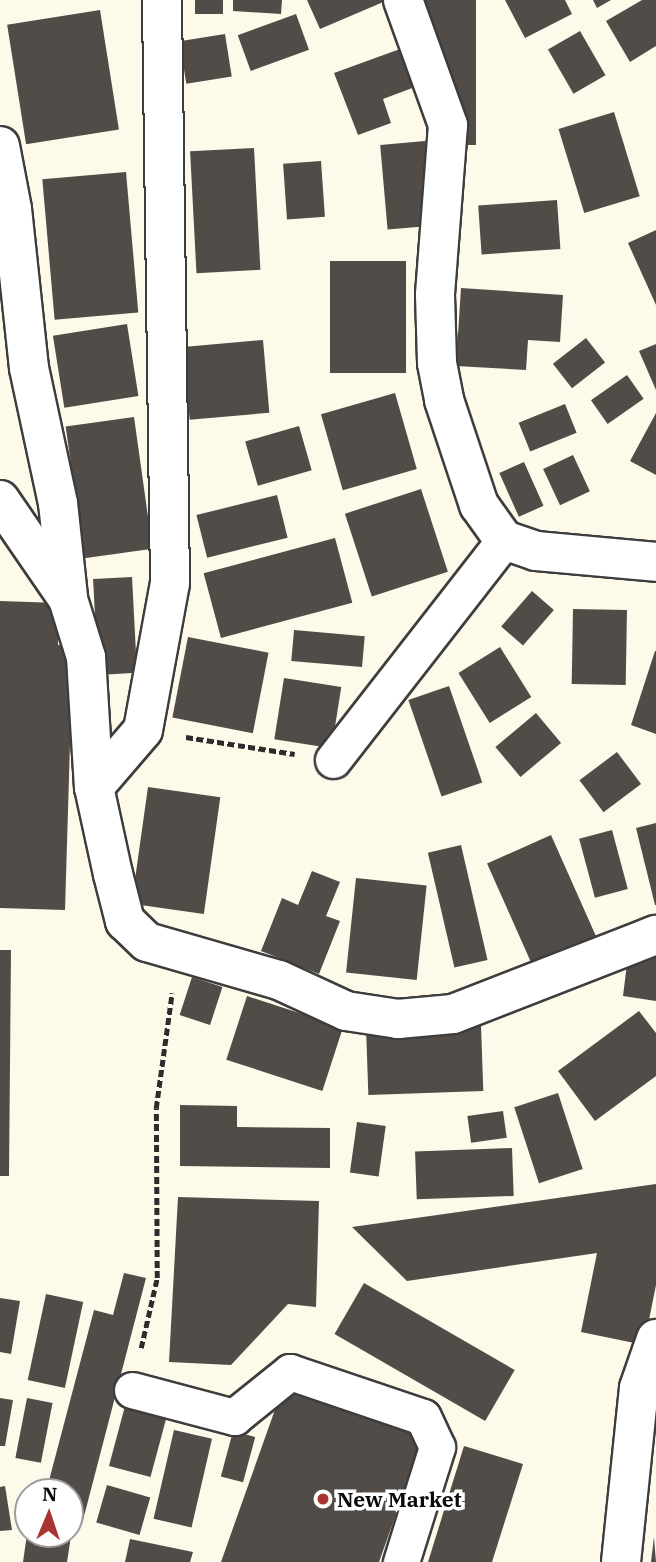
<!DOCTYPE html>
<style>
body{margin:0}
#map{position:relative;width:656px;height:1562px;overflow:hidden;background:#fdfae9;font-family:"IBM Plex Serif",serif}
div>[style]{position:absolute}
.building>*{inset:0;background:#514c48;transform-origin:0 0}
.path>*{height:4.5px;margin-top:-2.25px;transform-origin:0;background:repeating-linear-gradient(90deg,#2c2c2c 0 7px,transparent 0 10.5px)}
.roads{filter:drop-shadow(2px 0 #3d3d3d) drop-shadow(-2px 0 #3d3d3d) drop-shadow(0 2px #3d3d3d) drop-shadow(0 -2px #3d3d3d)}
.pedestrian>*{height:35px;margin:-17.5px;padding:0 17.5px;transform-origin:17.5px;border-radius:17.5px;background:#fff}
.minor>*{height:38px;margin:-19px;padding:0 19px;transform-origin:19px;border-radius:19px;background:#fff}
.dots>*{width:19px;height:19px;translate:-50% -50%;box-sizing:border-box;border:4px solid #fff;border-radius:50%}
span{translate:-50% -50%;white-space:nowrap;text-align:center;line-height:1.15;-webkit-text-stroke:7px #fff;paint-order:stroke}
.poi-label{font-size:21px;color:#0a0a0a;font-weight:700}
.left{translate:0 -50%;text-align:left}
.north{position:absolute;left:14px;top:1478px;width:70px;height:70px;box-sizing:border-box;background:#fff;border:2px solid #9d9d9d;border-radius:50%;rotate:2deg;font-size:19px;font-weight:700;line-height:28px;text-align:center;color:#0a0a0a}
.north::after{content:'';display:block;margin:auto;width:24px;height:32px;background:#aa3432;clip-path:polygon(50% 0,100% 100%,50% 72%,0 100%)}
</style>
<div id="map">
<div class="building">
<div style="left:195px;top:0;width:28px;height:14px"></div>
<div style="clip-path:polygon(233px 0,282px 0,281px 14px,233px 11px)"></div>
<div style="clip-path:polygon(307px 0,388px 0,320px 29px)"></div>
<div style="left:426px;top:0;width:50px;height:145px"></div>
<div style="clip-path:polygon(505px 0,565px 0,572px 14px,525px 38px)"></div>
<div style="clip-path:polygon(593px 0,611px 0,597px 8px)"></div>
<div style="clip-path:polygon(642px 0,656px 0,656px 46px,630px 62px,606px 21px)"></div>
<div style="left:100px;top:10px;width:121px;height:94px;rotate:81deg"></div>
<div style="left:296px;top:14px;width:38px;height:62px;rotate:70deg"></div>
<div style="left:580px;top:31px;width:51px;height:37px;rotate:60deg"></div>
<div style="left:225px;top:34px;width:43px;height:46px;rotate:81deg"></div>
<div style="clip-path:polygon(400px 49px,415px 87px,383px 99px,391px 123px,358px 135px,334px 73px)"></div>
<div style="left:614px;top:112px;width:88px;height:58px;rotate:73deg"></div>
<div style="left:425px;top:141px;width:85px;height:45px;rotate:85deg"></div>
<div style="left:254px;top:148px;width:122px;height:64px;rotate:87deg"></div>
<div style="left:321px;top:161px;width:56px;height:38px;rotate:86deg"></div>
<div style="left:126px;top:172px;width:141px;height:84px;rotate:85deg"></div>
<div style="left:557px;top:200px;width:49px;height:79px;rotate:86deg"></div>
<div style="clip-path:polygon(656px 230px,656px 305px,628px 243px)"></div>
<div style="left:406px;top:261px;width:112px;height:76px;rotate:90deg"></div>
<div style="clip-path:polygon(461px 288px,563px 295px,560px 342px,528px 340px,526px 370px,456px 366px)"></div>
<div style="left:127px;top:324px;width:73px;height:75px;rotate:81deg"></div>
<div style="left:586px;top:338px;width:31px;height:42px;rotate:52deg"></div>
<div style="left:263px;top:340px;width:73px;height:80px;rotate:85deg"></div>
<div style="clip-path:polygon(656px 344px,656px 390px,639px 351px)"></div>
<div style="left:627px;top:375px;width:29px;height:44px;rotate:55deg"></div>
<div style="left:395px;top:393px;width:79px;height:77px;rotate:74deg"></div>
<div style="left:565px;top:404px;width:31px;height:50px;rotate:68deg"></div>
<div style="clip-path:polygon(656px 413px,656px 475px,630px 461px)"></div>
<div style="left:134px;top:417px;width:133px;height:69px;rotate:82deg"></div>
<div style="left:299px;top:426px;width:46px;height:56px;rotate:74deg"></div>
<div style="left:573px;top:455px;width:40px;height:33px;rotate:65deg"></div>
<div style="left:524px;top:462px;width:48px;height:27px;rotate:66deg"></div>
<div style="left:421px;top:489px;width:87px;height:80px;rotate:72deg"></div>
<div style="left:277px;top:495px;width:44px;height:83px;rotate:76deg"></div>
<div style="left:335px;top:538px;width:67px;height:136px;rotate:75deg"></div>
<div style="left:132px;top:577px;width:96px;height:39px;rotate:87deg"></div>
<div style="left:532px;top:591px;width:29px;height:47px;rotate:41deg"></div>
<div style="clip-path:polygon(0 601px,59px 603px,58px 645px,73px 644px,65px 910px,0 908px)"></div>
<div style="left:573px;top:609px;width:54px;height:75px;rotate:1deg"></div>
<div style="left:294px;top:630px;width:71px;height:31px;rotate:5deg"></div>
<div style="left:188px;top:637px;width:82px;height:82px;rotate:11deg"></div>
<div style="left:500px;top:647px;width:59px;height:49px;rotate:58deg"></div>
<div style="clip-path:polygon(655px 651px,656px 651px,656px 734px,631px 725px)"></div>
<div style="left:284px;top:678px;width:58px;height:62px;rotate:9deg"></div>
<div style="left:449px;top:686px;width:102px;height:43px;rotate:71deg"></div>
<div style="left:536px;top:713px;width:39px;height:53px;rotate:50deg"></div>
<div style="left:617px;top:752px;width:40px;height:47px;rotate:53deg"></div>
<div style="left:148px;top:787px;width:73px;height:118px;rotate:8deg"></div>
<div style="clip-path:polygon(656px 823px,656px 905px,655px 905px,636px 828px)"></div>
<div style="left:612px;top:830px;width:61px;height:34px;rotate:75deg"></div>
<div style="left:551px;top:835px;width:111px;height:70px;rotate:66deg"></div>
<div style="left:461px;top:845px;width:118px;height:34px;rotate:77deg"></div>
<div style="clip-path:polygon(312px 871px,340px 882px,326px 916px,340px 921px,319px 974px,261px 951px,282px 898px,298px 905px)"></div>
<div style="left:356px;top:878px;width:71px;height:95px;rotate:6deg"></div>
<div style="clip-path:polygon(629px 948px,656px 951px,656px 1001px,623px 996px)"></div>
<div style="clip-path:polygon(0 950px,11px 950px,9px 1176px,0 1176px)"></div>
<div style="left:192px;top:977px;width:32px;height:40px;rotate:18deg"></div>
<div style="left:247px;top:996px;width:101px;height:67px;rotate:18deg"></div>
<div style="clip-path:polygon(639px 1011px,656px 1033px,656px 1076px,595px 1121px,558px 1071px)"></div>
<div style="left:481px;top:1025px;width:66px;height:115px;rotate:88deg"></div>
<div style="left:558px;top:1093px;width:80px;height:46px;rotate:72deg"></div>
<div style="clip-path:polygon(180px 1105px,237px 1106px,237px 1127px,330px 1128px,330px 1168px,180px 1166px)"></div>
<div style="left:503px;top:1111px;width:27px;height:36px;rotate:82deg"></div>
<div style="left:357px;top:1122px;width:29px;height:51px;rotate:8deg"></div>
<div style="left:512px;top:1148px;width:48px;height:97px;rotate:88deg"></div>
<div style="clip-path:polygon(656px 1184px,656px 1285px,644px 1345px,581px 1332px,597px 1253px,407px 1281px,352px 1227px)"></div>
<div style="clip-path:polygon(178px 1197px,319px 1201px,316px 1307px,288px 1304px,231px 1365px,169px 1362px)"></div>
<div style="clip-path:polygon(124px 1273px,146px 1278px,82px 1524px,70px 1520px,70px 1492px,46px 1492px,94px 1310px,113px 1315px)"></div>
<div style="left:364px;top:1283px;width:174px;height:59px;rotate:30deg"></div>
<div style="left:46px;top:1294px;width:38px;height:88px;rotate:12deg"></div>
<div style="clip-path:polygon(0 1298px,20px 1301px,11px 1354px,0 1352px)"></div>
<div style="clip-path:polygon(283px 1387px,424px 1436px,379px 1562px,221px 1562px)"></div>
<div style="clip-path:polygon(0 1398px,13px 1400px,5px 1446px,0 1446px)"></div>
<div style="left:27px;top:1398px;width:26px;height:61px;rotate:11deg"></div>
<div style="left:125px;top:1406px;width:43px;height:62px;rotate:15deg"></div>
<div style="left:174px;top:1430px;width:39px;height:91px;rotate:13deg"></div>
<div style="left:233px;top:1431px;width:23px;height:47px;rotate:15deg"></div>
<div style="clip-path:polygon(464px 1446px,523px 1464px,492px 1562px,428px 1562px)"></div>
<div style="left:107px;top:1485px;width:45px;height:39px;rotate:16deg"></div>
<div style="clip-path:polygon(5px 1486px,12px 1530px,0 1531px,0 1487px)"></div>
<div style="clip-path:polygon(27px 1534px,71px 1536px,67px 1562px,23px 1562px)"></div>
<div style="clip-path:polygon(654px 1537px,656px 1562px,651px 1562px)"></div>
<div style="clip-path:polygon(130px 1539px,193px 1552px,190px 1562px,125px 1562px)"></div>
</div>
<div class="path">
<div style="left:186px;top:737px;width:110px;rotate:8.9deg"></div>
<div style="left:141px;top:1348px;width:72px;rotate:-77.1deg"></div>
<div style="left:157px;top:1278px;width:170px;rotate:-90.3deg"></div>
<div style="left:156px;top:1108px;width:116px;rotate:-82.1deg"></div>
</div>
<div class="roads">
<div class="pedestrian">
<div style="left:333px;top:760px;width:279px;rotate:-52.1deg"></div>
<div style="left:132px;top:1390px;width:106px;rotate:14.8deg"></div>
<div style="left:234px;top:1417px;width:72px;rotate:-38.8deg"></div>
<div style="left:290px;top:1372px;width:140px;rotate:18.7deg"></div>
<div style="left:423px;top:1417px;width:33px;rotate:65deg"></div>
<div style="left:437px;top:1447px;width:121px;rotate:107.4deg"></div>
</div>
<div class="minor">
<div style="left:403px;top:0;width:133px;rotate:70.2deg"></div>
<div style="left:448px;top:125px;width:170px;rotate:94.4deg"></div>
<div style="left:435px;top:295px;width:68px;rotate:88.3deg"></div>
<div style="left:437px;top:363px;width:38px;rotate:79deg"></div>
<div style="left:444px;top:400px;width:111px;rotate:71.6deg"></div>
<div style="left:479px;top:505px;width:43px;rotate:54.5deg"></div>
<div style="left:504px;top:540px;width:34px;rotate:19deg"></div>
<div style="left:536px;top:551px;width:121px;rotate:5.2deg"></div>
<div style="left:0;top:146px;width:64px;rotate:79.2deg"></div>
<div style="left:12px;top:209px;width:160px;rotate:83.9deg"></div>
<div style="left:29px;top:368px;width:138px;rotate:77.9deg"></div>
<div style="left:58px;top:503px;width:95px;rotate:83.9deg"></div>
<div style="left:0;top:500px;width:120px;rotate:55.5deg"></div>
<div style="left:68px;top:599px;width:61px;rotate:72.8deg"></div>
<div style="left:86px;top:657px;width:130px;rotate:86.5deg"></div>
<div style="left:94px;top:787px;width:89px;rotate:77.7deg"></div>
<div style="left:113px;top:874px;width:49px;rotate:75.7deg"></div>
<div style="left:125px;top:921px;width:30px;rotate:44deg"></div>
<div style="left:147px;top:942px;width:137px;rotate:16.1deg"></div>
<div style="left:279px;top:980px;width:74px;rotate:24.8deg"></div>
<div style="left:346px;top:1011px;width:53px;rotate:8.7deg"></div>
<div style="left:398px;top:1019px;width:55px;rotate:-5.2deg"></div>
<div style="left:453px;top:1014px;width:218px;rotate:-21.3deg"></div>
<div style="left:94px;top:787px;width:75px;rotate:-49.3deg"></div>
<div style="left:143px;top:730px;width:149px;rotate:-79.6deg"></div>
<div style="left:170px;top:583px;width:583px;rotate:-90.79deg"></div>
<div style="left:621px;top:1562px;width:175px;rotate:-84.1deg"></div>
<div style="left:639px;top:1388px;width:52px;rotate:-70.9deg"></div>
</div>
</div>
<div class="dots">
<div style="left:323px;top:1499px;background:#aa3432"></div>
</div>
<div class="poi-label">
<span class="left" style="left:337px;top:1499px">New Market</span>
</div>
<div class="north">N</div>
</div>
